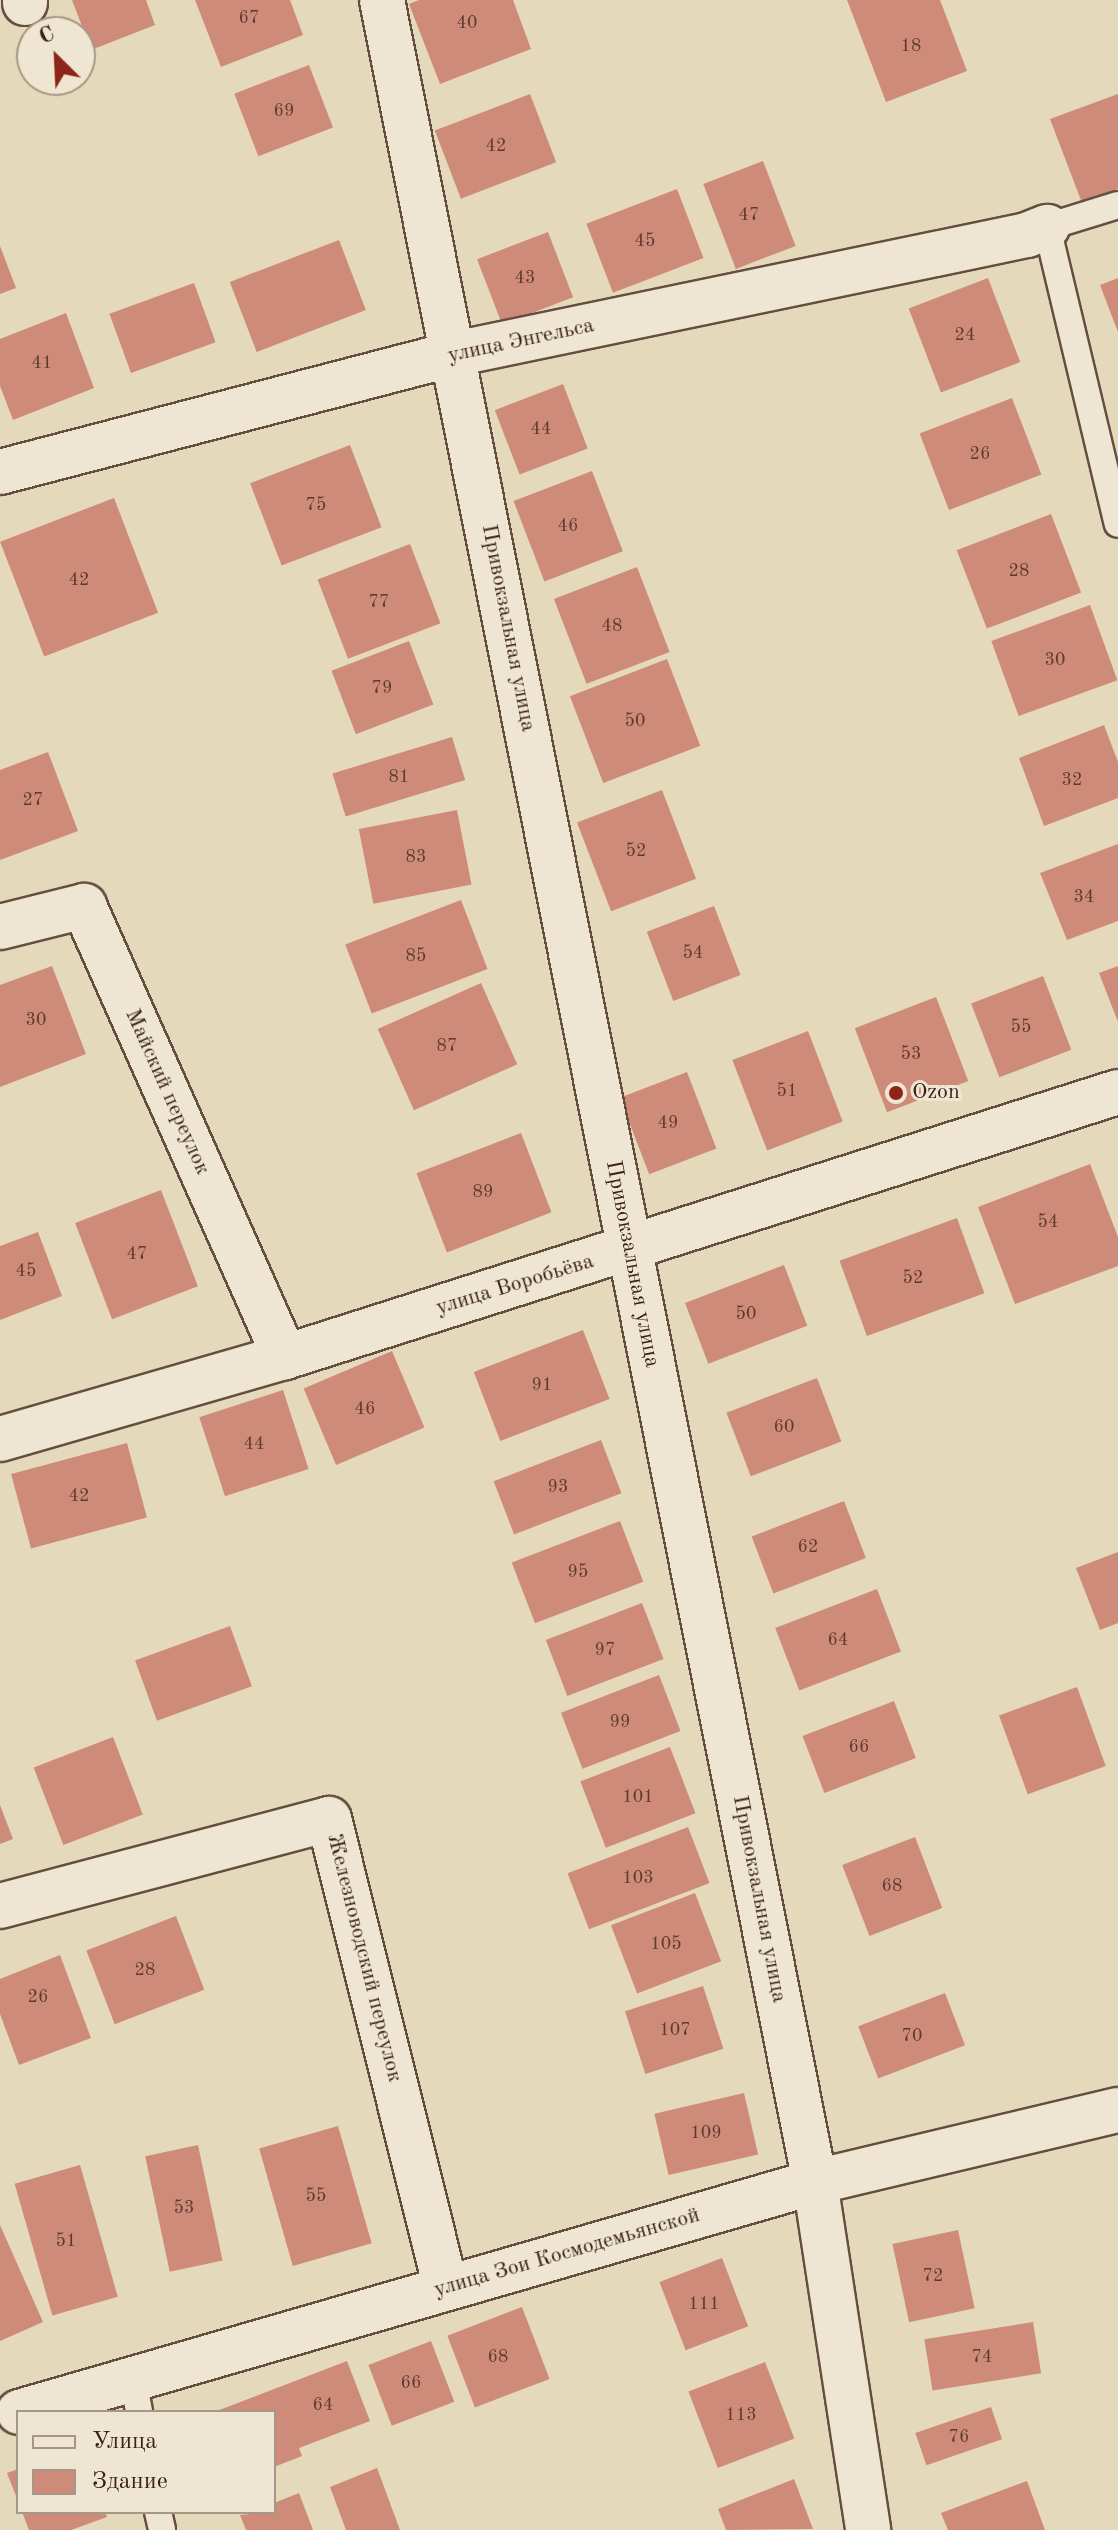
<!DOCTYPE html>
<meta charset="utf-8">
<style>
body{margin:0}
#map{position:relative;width:1118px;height:2530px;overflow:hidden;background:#e5d9bb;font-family:"Old Standard TT",serif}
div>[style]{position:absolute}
.building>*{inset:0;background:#ce8b7a;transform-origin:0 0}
.roads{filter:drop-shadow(2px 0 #654e3f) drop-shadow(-2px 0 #654e3f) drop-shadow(0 2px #654e3f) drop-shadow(0 -2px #654e3f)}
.service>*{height:26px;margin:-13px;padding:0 13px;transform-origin:13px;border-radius:13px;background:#eee6d3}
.minor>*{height:44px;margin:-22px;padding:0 22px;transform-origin:22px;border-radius:22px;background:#eee6d3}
.tertiary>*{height:44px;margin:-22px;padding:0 22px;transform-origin:22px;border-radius:22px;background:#eee6d3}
.dots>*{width:22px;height:22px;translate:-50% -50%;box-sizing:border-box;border:4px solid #eee6d3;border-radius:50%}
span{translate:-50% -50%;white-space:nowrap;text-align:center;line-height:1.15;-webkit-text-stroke:6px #eee6d3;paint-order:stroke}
.number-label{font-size:18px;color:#5f3b2f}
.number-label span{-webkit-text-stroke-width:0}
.street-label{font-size:22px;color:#3a2016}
.poi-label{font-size:22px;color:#3a2016}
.left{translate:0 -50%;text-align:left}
.legend{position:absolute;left:16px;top:2410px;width:260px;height:104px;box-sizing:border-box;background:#eee6d3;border:2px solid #a69787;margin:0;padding:10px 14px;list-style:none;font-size:24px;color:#3a2016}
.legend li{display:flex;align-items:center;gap:16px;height:40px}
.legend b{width:40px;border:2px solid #a69787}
.north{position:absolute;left:16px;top:16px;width:80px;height:80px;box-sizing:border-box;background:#eee6d3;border:2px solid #a69787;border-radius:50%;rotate:336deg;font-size:22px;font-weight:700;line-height:32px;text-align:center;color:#3a2016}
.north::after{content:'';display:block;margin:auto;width:28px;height:36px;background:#8f2418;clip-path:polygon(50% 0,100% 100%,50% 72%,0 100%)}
</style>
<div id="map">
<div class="building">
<div style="clip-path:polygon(72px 0,146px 0,155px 25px,91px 50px)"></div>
<div style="clip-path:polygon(195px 0,290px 0,303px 35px,221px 67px)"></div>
<div style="clip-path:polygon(419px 0,513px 0,531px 49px,440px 84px,409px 4px)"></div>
<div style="clip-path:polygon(847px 0,940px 0,967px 71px,886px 102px)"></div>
<div style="left:309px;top:65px;width:67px;height:80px;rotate:69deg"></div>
<div style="left:530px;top:94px;width:73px;height:102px;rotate:69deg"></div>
<div style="clip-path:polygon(1118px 94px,1118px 189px,1082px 203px,1050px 119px)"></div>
<div style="left:763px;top:161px;width:91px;height:64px;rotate:69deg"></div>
<div style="left:677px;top:189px;width:74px;height:97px;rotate:69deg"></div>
<div style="left:548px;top:232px;width:70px;height:76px;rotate:69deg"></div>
<div style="left:339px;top:240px;width:75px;height:117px;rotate:69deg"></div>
<div style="clip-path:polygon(0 246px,16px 288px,0 294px)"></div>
<div style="left:988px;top:278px;width:90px;height:85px;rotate:69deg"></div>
<div style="clip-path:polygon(1118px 278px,1118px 332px,1100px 285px)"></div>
<div style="left:194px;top:283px;width:63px;height:90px;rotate:70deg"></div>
<div style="clip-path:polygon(66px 313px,94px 388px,13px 420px,0 386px,0 339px)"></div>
<div style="left:563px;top:384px;width:69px;height:73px;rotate:69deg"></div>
<div style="left:1012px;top:398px;width:82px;height:99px;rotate:69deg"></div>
<div style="left:350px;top:445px;width:88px;height:107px;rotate:69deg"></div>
<div style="left:592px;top:471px;width:86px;height:84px;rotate:69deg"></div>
<div style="left:114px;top:498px;width:123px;height:122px;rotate:69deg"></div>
<div style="left:1051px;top:514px;width:84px;height:101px;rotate:69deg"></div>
<div style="left:410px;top:544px;width:85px;height:99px;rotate:69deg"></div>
<div style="left:637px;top:567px;width:91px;height:89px;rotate:69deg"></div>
<div style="left:1090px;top:605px;width:80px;height:105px;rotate:70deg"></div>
<div style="left:409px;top:641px;width:68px;height:83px;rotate:69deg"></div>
<div style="left:667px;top:659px;width:93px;height:104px;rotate:69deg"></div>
<div style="clip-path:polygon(1104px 725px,1118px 762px,1118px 798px,1044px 826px,1019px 758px)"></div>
<div style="left:452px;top:737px;width:45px;height:125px;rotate:73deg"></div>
<div style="clip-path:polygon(48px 752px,78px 831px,0 860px,0 770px)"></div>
<div style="left:662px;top:790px;width:95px;height:91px;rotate:69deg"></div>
<div style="left:457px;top:810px;width:76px;height:100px;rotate:79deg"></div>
<div style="clip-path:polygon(1118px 844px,1118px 921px,1067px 940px,1040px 873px)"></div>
<div style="left:461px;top:900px;width:74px;height:124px;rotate:69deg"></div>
<div style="left:714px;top:906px;width:74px;height:72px;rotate:69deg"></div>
<div style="clip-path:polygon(52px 966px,86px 1054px,0 1087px,0 985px)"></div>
<div style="clip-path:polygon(1118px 966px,1118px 1022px,1099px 973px)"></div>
<div style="left:1043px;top:976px;width:79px;height:77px;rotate:69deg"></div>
<div style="left:481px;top:983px;width:89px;height:113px;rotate:66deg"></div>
<div style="left:936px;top:997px;width:90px;height:87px;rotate:69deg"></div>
<div style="left:808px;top:1031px;width:97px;height:81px;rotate:69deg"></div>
<div style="left:687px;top:1072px;width:82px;height:72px;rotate:69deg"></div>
<div style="left:521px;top:1133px;width:85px;height:112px;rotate:69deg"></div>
<div style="clip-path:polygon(1090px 1164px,1118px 1237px,1118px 1266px,1015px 1304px,978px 1207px)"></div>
<div style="left:161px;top:1190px;width:103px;height:92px;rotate:69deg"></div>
<div style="left:957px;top:1218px;width:80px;height:125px;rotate:70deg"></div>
<div style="clip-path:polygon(38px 1232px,62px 1296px,0 1320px,0 1246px)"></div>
<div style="left:784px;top:1265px;width:65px;height:106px;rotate:69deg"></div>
<div style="left:583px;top:1330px;width:74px;height:117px;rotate:69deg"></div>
<div style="left:392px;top:1351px;width:83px;height:96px;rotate:67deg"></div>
<div style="left:817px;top:1378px;width:68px;height:97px;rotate:69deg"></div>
<div style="left:283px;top:1390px;width:83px;height:88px;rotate:72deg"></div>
<div style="left:601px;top:1440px;width:57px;height:115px;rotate:69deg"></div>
<div style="left:127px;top:1443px;width:77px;height:120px;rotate:75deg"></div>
<div style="left:844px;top:1501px;width:61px;height:99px;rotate:69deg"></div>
<div style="left:620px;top:1521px;width:65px;height:116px;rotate:69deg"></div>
<div style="clip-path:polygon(1118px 1552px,1118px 1623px,1100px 1630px,1076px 1568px)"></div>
<div style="left:877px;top:1589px;width:67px;height:109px;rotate:69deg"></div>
<div style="left:642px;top:1603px;width:60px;height:103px;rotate:69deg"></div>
<div style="left:230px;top:1626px;width:64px;height:101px;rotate:70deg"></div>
<div style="left:659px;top:1675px;width:60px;height:105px;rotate:69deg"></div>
<div style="left:1077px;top:1687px;width:84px;height:83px;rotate:70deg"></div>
<div style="left:894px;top:1701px;width:61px;height:98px;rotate:69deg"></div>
<div style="left:113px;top:1737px;width:83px;height:85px;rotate:69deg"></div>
<div style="left:670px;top:1747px;width:71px;height:96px;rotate:69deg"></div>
<div style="clip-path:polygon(0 1805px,13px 1839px,0 1844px)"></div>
<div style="left:688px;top:1827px;width:60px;height:129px;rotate:69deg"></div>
<div style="left:915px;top:1837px;width:76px;height:78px;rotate:69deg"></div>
<div style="left:695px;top:1893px;width:73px;height:90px;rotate:69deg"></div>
<div style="left:176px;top:1916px;width:79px;height:96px;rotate:69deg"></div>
<div style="clip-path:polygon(60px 1955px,91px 2038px,19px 2065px,0 2014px,0 1979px)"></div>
<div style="left:703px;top:1986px;width:66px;height:82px;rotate:72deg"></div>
<div style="left:945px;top:1993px;width:56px;height:93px;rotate:69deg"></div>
<div style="left:744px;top:2093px;width:63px;height:92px;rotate:77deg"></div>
<div style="left:338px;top:2126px;width:122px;height:82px;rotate:74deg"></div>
<div style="left:198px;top:2145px;width:118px;height:54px;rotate:78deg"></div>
<div style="left:80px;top:2165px;width:137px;height:68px;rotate:74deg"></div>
<div style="clip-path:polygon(0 2225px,43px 2322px,0 2341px)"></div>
<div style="left:958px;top:2230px;width:80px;height:67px;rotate:78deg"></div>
<div style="left:722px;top:2258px;width:73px;height:67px;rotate:69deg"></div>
<div style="left:522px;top:2307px;width:77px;height:80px;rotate:69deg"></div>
<div style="left:1033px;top:2322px;width:52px;height:110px;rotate:81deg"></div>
<div style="left:431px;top:2341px;width:65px;height:67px;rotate:69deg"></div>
<div style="clip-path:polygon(347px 2361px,370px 2421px,299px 2448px,302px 2456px,274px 2467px,274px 2412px,214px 2412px)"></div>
<div style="left:765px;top:2362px;width:82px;height:82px;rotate:69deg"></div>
<div style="left:991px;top:2407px;width:34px;height:80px;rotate:71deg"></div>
<div style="clip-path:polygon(377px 2468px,400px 2530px,346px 2530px,330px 2487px)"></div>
<div style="clip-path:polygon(18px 2469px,18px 2501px,7px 2473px)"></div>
<div style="clip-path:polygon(794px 2479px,813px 2529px,726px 2530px,718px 2509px)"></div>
<div style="clip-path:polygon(1027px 2481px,1045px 2530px,948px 2530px,941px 2513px)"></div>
<div style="clip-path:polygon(299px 2493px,313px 2530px,246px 2530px,240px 2515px,274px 2512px,274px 2503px)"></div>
<div style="clip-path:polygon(22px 2512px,105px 2512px,107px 2517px,71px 2530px,29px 2530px)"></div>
</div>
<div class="roads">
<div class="service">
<div style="left:1118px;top:205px;width:74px;rotate:162.8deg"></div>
<div style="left:1047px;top:227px;width:305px;rotate:76.6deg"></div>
<div style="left:133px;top:2380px;width:33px;rotate:79deg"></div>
<div style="left:158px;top:2512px;width:18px;rotate:77deg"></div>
</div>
<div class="minor">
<div style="left:25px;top:0;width:3px;rotate:90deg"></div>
<div style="left:0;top:472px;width:469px;rotate:-14.6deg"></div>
<div style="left:454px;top:354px;width:585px;rotate:-11.73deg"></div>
<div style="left:1027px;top:235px;width:22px;rotate:-22deg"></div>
<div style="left:0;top:927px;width:87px;rotate:-14deg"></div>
<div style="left:84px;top:906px;width:494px;rotate:66deg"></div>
<div style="left:0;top:1439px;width:297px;rotate:-16.1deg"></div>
<div style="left:285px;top:1357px;width:874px;rotate:-17.65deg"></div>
<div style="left:0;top:1906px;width:340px;rotate:-14.8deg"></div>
<div style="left:329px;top:1819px;width:482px;rotate:76deg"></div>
<div style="left:19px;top:2412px;width:829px;rotate:-16.12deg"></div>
<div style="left:815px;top:2182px;width:311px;rotate:-13.4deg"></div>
</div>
<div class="tertiary">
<div style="left:382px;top:0;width:2225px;rotate:78.78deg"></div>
<div style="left:815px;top:2182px;width:352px;rotate:81.3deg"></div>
</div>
</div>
<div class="dots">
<div style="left:896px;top:1093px;background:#8f2418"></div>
</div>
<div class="number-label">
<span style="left:249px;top:18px">67</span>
<span style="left:467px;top:23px">40</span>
<span style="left:911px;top:46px">18</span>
<span style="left:284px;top:111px">69</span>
<span style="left:496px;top:146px">42</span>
<span style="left:749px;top:215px">47</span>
<span style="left:645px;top:241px">45</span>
<span style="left:525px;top:278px">43</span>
<span style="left:965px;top:335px">24</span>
<span style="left:42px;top:363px">41</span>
<span style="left:541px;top:429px">44</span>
<span style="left:980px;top:454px">26</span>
<span style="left:316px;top:505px">75</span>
<span style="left:568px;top:526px">46</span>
<span style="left:1019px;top:571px">28</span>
<span style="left:79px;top:580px">42</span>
<span style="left:379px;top:602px">77</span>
<span style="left:612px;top:626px">48</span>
<span style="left:1055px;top:660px">30</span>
<span style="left:382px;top:688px">79</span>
<span style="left:635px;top:721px">50</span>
<span style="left:399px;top:777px">81</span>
<span style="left:1072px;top:780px">32</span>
<span style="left:33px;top:800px">27</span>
<span style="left:636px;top:851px">52</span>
<span style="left:416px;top:857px">83</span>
<span style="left:1084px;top:897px">34</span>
<span style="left:693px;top:953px">54</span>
<span style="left:416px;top:956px">85</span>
<span style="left:36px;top:1020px">30</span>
<span style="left:1021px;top:1027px">55</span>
<span style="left:447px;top:1046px">87</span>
<span style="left:911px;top:1054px">53</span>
<span style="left:787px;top:1091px">51</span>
<span style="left:668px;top:1123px">49</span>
<span style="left:483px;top:1192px">89</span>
<span style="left:1048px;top:1222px">54</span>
<span style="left:137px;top:1254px">47</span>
<span style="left:26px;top:1271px">45</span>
<span style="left:913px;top:1278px">52</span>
<span style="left:746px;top:1314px">50</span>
<span style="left:542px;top:1385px">91</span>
<span style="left:365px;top:1409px">46</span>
<span style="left:784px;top:1427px">60</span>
<span style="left:254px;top:1444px">44</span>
<span style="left:558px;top:1487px">93</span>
<span style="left:79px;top:1496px">42</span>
<span style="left:808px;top:1547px">62</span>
<span style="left:578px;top:1572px">95</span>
<span style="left:838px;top:1640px">64</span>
<span style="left:605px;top:1650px">97</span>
<span style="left:620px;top:1722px">99</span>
<span style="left:859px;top:1747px">66</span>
<span style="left:638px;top:1797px">101</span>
<span style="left:638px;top:1878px">103</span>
<span style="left:892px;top:1886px">68</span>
<span style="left:666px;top:1944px">105</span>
<span style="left:145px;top:1970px">28</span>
<span style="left:38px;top:1997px">26</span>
<span style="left:675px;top:2030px">107</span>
<span style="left:912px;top:2036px">70</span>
<span style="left:706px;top:2133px">109</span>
<span style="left:316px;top:2196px">55</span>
<span style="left:184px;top:2208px">53</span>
<span style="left:66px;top:2241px">51</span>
<span style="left:933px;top:2276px">72</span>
<span style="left:704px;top:2304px">111</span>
<span style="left:498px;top:2357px">68</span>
<span style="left:982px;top:2357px">74</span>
<span style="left:411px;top:2383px">66</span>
<span style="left:323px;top:2405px">64</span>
<span style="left:741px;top:2415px">113</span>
<span style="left:959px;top:2437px">76</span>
</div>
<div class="street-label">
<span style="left:521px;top:341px;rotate:-12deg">улица Энгельса</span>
<span style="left:508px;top:628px;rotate:79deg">Привокзальная улица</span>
<span style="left:167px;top:1092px;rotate:66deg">Майский переулок</span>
<span style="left:632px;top:1264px;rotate:79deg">Привокзальная улица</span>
<span style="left:515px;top:1285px;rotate:-17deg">улица Воробьёва</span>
<span style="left:759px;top:1899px;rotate:79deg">Привокзальная улица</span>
<span style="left:364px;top:1958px;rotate:76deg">Железноводский переулок</span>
<span style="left:567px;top:2253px;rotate:-16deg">улица Зои Космодемьянской</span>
</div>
<div class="poi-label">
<span class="left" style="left:912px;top:1093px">Ozon</span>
</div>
<ul class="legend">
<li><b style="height:10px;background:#eee6d3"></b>Улица</li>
<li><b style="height:22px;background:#ce8b7a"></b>Здание</li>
</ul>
<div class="north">С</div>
</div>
